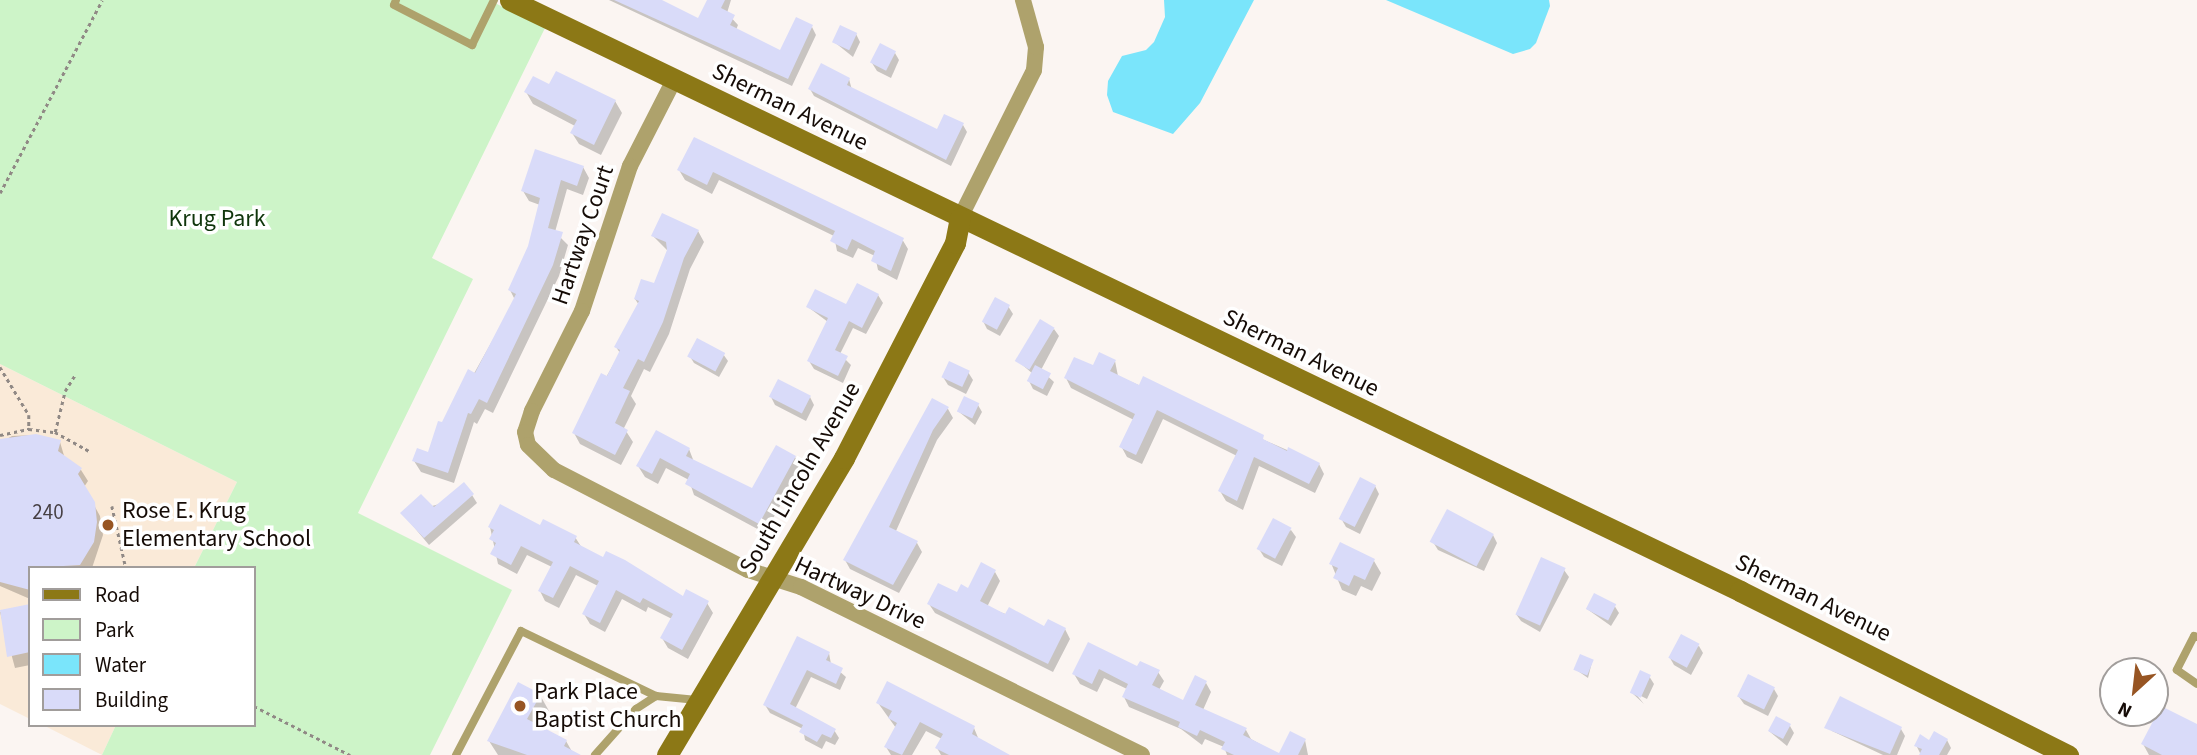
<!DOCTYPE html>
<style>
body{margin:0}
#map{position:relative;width:2197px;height:755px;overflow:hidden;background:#fbf5f2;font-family:"Source Sans 3",sans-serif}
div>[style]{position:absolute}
.education>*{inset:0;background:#faead8}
.green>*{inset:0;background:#cdf4c8}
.water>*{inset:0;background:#7ae5fb}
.shadow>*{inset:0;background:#0003}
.building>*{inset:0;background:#d9dbf9;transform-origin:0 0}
.path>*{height:2.5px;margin-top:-1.25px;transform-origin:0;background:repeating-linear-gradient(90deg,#908985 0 3.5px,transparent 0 7px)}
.lane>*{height:8px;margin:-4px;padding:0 4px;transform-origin:4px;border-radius:4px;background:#aea26c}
.street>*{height:16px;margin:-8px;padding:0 8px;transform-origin:8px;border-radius:8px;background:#aea26c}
.secondary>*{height:21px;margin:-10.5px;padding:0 10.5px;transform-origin:10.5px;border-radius:10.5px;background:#8c7816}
.dots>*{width:19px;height:19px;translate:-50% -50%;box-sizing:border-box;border:4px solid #fff;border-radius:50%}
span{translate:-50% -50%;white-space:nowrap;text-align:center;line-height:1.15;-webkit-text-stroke:7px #fff;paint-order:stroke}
.number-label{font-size:21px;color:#463f43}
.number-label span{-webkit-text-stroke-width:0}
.street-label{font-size:24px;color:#150b06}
.park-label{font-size:24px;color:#0f350b}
.poi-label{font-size:24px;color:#150b06}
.left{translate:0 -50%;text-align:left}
.legend{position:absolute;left:28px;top:566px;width:228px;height:161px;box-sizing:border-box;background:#fff;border:2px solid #a19d9b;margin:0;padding:9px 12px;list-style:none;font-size:21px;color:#150b06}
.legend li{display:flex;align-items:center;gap:14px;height:35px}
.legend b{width:35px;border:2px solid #a19d9b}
.north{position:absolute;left:2099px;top:657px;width:70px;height:70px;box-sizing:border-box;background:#fff;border:2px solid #a19d9b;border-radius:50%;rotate:207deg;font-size:19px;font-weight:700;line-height:28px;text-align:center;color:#150b06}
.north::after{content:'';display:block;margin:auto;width:24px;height:32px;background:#975523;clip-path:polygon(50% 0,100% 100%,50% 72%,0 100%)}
</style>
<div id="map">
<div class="education">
<div style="clip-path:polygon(0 364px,237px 482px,194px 568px,30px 568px,30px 719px,0 704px)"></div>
<div style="clip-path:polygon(43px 725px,116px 725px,102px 755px)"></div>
</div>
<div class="green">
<div style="clip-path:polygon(0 0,489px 0,545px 28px,432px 258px,473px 279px,358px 513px,512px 590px,430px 755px,102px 755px,116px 725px,254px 725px,254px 568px,194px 568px,237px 482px,0 364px)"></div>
</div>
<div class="water">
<div style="clip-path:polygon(1164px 0,1254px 0,1200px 103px,1173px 134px,1113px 112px,1107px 95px,1108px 81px,1122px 56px,1146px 50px,1154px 42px,1165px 17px)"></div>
<div style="clip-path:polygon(1386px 0,1549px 0,1550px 6px,1536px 43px,1530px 49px,1513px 54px)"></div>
</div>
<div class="shadow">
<div style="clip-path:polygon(609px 0,658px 0,699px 20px,709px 0,731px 0,727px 13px,738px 25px,736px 30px,781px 53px,812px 27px,816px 35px,792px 86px)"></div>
<div style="clip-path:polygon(856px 34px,860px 42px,853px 57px,833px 41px)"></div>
<div style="clip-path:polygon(895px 53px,899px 60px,891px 78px,877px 71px,872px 63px)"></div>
<div style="clip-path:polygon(849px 79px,852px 90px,937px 131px,963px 125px,967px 132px,951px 166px,814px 96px,810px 89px)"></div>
<div style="clip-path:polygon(550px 87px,615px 101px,622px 113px,601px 155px,579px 144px,572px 133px,575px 126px,533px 104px,526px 92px)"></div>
<div style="clip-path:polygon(695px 140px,902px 239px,908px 249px,897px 280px,878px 270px,875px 256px,858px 248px,853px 258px,837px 251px,834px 236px,719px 180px,712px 194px,685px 180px,679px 170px)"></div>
<div style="clip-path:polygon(583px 167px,589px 178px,583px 195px,567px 189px,555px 232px,568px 245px,559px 276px,493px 413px,485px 409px,477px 424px,474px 422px,454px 483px,421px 472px,414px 461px,429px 454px,515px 300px,510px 290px,530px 246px,540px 205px,529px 201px,523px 191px)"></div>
<div style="clip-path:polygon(698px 231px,704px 242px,690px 269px,669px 334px,650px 372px,644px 369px,631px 396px,636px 404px,624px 428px,633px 442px,621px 465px,580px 444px,574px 433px,620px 353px,616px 347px,639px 305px,635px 299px,656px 286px,668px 251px,653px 236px)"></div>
<div style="clip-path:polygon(878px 295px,883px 303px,866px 334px,853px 328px,840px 354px,851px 365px,843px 383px,814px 369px,809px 361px,828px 322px,808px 307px,847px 306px)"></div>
<div style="clip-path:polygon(1008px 306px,1013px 314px,1000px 336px,987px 329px,983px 321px)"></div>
<div style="clip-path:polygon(1054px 329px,1059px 336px,1041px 370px,1054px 382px,1047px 396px,1033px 389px,1029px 381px,1033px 374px,1019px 362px)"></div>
<div style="clip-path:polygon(723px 354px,728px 361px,719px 377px,694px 363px,689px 355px)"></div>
<div style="clip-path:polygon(1115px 361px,1118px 376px,1319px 464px,1324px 474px,1315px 493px,1259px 466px,1243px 510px,1226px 501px,1220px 491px,1237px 456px,1163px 419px,1142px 464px,1127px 457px,1121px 446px,1134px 420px,1071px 388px,1066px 378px)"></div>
<div style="clip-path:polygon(968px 372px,973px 380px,966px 394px,948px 385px,943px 377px)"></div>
<div style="clip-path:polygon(771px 397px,810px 397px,814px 405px,806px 421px,775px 405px)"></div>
<div style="clip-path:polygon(932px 401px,948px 409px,953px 418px,937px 440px,896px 531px,917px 543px,922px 552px,899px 593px,850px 569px,845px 560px)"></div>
<div style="clip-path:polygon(978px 405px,982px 412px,975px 425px,958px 411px)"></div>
<div style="clip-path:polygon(656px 432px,689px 449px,694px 462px,753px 490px,795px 457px,801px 468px,765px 533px,694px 495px,689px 480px,666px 468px,658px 484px,645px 477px,638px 466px)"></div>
<div style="clip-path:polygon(36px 435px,60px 442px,65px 459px,81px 470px,88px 481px,84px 487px,100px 516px,103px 535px,92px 568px,30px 568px,30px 599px,0 586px,0 443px,12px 436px)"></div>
<div style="clip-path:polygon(1375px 486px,1379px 494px,1360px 534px,1346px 527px,1342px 520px)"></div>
<div style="clip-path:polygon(472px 495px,477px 503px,429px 545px,403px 514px)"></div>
<div style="clip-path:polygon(490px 527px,541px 527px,575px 537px,582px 548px,683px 599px,707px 603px,713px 613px,688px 659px,668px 648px,662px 638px,672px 619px,648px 607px,646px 612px,622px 599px,605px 632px,590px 624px,584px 614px,598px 586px,576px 575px,559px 608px,545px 601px,540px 591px,552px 567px,527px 555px,517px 574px,498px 564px)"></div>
<div style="clip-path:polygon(1291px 530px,1296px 537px,1282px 566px,1264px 557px,1259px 549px)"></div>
<div style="clip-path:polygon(1493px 535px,1497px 543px,1484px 571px,1438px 550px,1433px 542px)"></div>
<div style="clip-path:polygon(1374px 561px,1381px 573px,1372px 591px,1361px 586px,1356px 596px,1342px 590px,1331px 563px)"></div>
<div style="clip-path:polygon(1564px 570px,1569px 577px,1540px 632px,1521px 621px,1516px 614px)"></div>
<div style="clip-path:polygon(995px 572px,1000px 581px,987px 607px,1045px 629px,1065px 629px,1070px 639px,1053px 672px,935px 613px,929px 604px,968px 590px)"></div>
<div style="clip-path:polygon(1614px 605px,1619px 613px,1611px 626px,1587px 609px)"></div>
<div style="clip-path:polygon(30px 606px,30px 665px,15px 668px,0 612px)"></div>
<div style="clip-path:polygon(798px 639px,829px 653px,831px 664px,846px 677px,840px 690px,811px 677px,795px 709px,834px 730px,839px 738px,835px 745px,826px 741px,822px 749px,805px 740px,803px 729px,770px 713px,765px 705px)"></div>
<div style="clip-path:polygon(1089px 644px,1138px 668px,1158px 672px,1164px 681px,1159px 690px,1183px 702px,1206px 683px,1211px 692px,1203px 710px,1246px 730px,1251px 739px,1279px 755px,1227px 755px,1224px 747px,1205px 739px,1202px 745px,1181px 729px,1129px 707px,1124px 697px,1127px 689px,1104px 678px,1097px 692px,1080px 684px,1074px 674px)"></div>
<div style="clip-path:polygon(1699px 646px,1703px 653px,1691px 675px,1674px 665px,1670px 658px)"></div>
<div style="clip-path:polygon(1592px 662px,1588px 678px,1575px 669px)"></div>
<div style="clip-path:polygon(1649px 676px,1654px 684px,1647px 699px,1635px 693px,1644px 704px,1631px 692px)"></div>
<div style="clip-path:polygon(1774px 689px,1778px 696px,1768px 716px,1744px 704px,1739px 697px)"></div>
<div style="clip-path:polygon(540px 695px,549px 711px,540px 728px,566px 741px,574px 755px,498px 755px,489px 741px)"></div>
<div style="clip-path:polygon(878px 703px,974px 728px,979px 740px,1006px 755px,941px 755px,937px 748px,942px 739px,926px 731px,912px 755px,891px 755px,886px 747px,896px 728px)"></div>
<div style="clip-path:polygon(1828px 724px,1901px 729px,1905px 736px,1897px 755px,1883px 755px,1832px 731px)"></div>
<div style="clip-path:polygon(1790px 726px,1794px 733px,1787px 746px,1769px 731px)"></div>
<div style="clip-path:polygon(2197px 726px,2197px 755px,2149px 755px,2143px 744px)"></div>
<div style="clip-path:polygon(1305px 740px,1308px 755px,1280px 755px)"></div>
<div style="clip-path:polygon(1947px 740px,1951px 748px,1947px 755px,1921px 755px,1916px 745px)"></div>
</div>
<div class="building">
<div style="clip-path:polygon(614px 0,662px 0,698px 18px,707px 0,725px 0,721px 8px,735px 15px,730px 25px,780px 50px,796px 17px,813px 25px,788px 79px)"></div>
<div style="left:840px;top:25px;width:19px;height:19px;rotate:25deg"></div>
<div style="left:880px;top:43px;width:18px;height:22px;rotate:27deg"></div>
<div style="clip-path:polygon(821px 63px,850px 78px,847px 85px,937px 129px,944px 114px,964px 123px,946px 160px,808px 89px)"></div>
<div style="clip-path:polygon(556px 71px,616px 100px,594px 145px,570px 133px,577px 120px,524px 92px,533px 76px,549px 84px)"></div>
<div style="clip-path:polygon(694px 137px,904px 238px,891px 271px,871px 261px,875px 251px,852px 239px,847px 250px,830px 241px,835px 231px,713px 172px,707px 185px,677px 170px)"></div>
<div style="clip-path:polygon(535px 149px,584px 166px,577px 186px,561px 180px,548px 228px,563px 232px,553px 265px,487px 403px,479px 399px,471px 414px,468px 413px,448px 473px,412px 461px,417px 448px,428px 452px,438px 421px,442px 422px,468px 369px,475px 373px,516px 294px,508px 290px,528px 246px,540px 198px,521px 191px)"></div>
<div style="clip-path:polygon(662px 213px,699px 230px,684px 258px,663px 322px,644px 362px,638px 359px,623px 388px,630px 391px,615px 423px,628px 430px,615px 455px,572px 433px,601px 373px,607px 376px,620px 350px,614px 347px,639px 301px,634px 299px,641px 279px,654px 283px,667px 250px,666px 242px,651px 236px)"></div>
<div style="clip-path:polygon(857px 283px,879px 294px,862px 328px,849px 321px,835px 350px,848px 356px,838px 376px,807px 361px,828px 318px,806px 307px,815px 289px,846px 304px)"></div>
<div style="left:995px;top:297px;width:17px;height:28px;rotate:28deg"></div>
<div style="left:1040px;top:319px;width:17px;height:49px;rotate:31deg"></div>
<div style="left:697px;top:338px;width:32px;height:21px;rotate:28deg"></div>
<div style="clip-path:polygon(1099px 352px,1116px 360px,1110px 371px,1139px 385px,1143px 376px,1264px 435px,1263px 439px,1287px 451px,1288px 447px,1320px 463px,1309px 484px,1254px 457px,1237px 501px,1218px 491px,1238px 450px,1157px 410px,1136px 455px,1119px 447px,1135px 414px,1064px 378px,1074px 357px,1093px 365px)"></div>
<div style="left:949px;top:361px;width:23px;height:18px;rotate:25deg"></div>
<div style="left:1035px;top:365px;width:18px;height:18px;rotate:27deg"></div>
<div style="left:778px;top:379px;width:37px;height:20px;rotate:27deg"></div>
<div style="left:964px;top:396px;width:17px;height:17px;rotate:25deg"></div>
<div style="clip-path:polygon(932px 398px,949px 407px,933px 430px,889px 527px,918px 541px,893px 585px,843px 560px)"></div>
<div style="clip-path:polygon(656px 430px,690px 448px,686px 456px,752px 488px,776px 445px,796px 456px,759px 524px,685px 484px,690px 474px,660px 458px,652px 474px,636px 466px)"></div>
<div style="clip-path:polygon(36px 434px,61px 440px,58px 451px,82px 468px,78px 474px,95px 502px,97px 522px,94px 542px,80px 565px,30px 568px,30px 590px,0 582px,0 439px)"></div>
<div style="left:1360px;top:477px;width:18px;height:47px;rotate:27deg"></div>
<div style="clip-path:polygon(464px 482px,474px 494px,424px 538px,400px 513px,421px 494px,434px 507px)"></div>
<div style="clip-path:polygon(500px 504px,540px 525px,543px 519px,577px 536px,574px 542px,603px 557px,606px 551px,625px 560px,683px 596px,686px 589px,709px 601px,682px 650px,660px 638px,673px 614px,643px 598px,640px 603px,616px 590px,600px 623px,582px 614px,599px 581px,570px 566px,553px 598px,538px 591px,553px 562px,521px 546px,511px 565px,490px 554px,496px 543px,489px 539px,494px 530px,488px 527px)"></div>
<div style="left:1447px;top:509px;width:53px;height:37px;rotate:28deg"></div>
<div style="left:1273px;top:518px;width:21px;height:35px;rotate:28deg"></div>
<div style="clip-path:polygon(1340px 542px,1375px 559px,1365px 580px,1354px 575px,1349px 586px,1333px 578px,1338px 568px,1329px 564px)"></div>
<div style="left:1541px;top:557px;width:27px;height:63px;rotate:24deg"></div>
<div style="clip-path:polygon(981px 562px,996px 570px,980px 601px,1005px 614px,1009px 607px,1044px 626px,1048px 619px,1066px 628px,1048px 664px,927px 604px,938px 583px,957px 592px,961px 584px,968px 588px)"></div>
<div style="left:1594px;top:593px;width:25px;height:18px;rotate:27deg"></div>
<div style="clip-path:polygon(30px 604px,30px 652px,7px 657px,0 610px)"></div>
<div style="left:1681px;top:634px;width:21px;height:27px;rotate:28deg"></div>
<div style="clip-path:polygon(797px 636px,830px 652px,826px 660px,843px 668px,836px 684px,807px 670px,790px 704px,836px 729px,831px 738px,822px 734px,817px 742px,799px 732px,803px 725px,763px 705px)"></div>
<div style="clip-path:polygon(1088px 642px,1137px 666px,1140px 661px,1160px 670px,1152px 685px,1183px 700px,1195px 675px,1207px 681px,1195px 705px,1247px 728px,1243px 735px,1279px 753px,1290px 731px,1306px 739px,1298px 755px,1234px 755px,1221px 749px,1225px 742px,1200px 730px,1197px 736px,1178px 727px,1180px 722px,1122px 697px,1128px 684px,1099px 669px,1092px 684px,1072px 674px)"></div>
<div style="left:1580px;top:654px;width:15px;height:17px;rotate:23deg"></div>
<div style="left:1640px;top:670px;width:12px;height:25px;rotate:24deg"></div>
<div style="left:1748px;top:674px;width:30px;height:25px;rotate:26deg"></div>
<div style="clip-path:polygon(887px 681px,975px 726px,972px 734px,1010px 755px,949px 755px,935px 748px,943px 734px,920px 722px,902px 755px,884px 747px,897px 723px,888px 718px,892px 711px,876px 703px)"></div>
<div style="clip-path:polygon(518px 682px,541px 694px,527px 719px,567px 740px,564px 746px,581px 755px,527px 755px,487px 741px)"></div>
<div style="clip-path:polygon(1840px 696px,1902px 727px,1890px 754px,1824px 728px)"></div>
<div style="clip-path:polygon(2161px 706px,2197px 724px,2197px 755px,2162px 755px,2141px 744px)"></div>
<div style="left:1776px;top:716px;width:17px;height:17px;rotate:28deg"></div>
<div style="clip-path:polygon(1934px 731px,1948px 739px,1939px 755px,1919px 755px,1922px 749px,1914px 746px,1920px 734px,1929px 740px)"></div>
</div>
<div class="path">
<div style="left:0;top:193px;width:218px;rotate:-62.1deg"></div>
<div style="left:0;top:367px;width:56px;rotate:58.9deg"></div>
<div style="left:29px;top:415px;width:14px;rotate:90deg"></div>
<div style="left:29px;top:429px;width:26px;rotate:7deg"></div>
<div style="left:55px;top:432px;width:42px;rotate:-76.3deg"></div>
<div style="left:65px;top:391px;width:19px;rotate:-58deg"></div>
<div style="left:55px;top:432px;width:41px;rotate:29.1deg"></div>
<div style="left:0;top:435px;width:30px;rotate:-12deg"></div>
<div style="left:112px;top:506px;width:64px;rotate:77.3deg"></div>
<div style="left:254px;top:706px;width:108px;rotate:27deg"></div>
</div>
<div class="lane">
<div style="left:396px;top:0;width:5px;rotate:112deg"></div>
<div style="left:394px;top:5px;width:88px;rotate:27.1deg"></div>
<div style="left:472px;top:45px;width:50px;rotate:-63.9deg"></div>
<div style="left:2197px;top:637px;width:3px;rotate:-162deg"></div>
<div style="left:2194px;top:636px;width:38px;rotate:117deg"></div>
<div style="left:2177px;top:670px;width:24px;rotate:35deg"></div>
<div style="left:456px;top:755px;width:140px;rotate:-62.3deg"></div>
<div style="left:521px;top:631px;width:150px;rotate:25.7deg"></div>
<div style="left:656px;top:696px;width:41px;rotate:5.6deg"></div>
<div style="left:595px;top:755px;width:62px;rotate:-48.3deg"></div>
<div style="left:636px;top:709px;width:24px;rotate:-33deg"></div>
</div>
<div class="street">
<div style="left:674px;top:80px;width:97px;rotate:117.1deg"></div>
<div style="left:630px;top:166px;width:153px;rotate:108.3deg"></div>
<div style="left:582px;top:311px;width:112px;rotate:116.6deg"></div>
<div style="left:532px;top:411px;width:22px;rotate:108deg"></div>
<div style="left:525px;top:432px;width:13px;rotate:77deg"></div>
<div style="left:528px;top:445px;width:36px;rotate:44deg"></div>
<div style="left:554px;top:470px;width:218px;rotate:27.3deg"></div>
<div style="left:748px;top:570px;width:56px;rotate:17.8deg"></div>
<div style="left:801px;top:587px;width:380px;rotate:26.2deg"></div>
<div style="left:960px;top:218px;width:165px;rotate:-63.4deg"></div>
<div style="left:1034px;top:70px;width:23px;rotate:-85deg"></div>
<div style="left:1036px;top:47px;width:49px;rotate:-105.5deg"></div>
</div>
<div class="secondary">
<div style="left:510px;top:0;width:1365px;rotate:25.66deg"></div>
<div style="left:1740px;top:591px;width:367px;rotate:26.6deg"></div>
<div style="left:667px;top:755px;width:346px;rotate:-59.2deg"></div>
<div style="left:844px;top:458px;width:242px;rotate:-62.7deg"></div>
<div style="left:955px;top:243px;width:25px;rotate:-79deg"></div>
</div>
<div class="dots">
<div style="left:108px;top:525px;background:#975523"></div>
<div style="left:520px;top:706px;background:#975523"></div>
</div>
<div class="number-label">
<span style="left:48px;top:512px">240</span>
</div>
<div class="street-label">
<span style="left:790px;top:107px;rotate:26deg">Sherman Avenue</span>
<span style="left:583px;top:235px;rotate:-71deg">Hartway Court</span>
<span style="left:1301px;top:353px;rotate:26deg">Sherman Avenue</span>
<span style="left:800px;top:478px;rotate:-60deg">South Lincoln Avenue</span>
<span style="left:860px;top:593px;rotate:25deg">Hartway Drive</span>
<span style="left:1813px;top:598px;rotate:26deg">Sherman Avenue</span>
</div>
<div class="park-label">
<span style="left:217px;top:219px">Krug Park</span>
</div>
<div class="poi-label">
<span class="left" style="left:122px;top:525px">Rose E. Krug<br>Elementary School</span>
<span class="left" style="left:534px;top:706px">Park Place<br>Baptist Church</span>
</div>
<ul class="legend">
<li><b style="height:9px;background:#8c7816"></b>Road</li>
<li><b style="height:19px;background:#cdf4c8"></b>Park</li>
<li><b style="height:19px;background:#7ae5fb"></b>Water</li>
<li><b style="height:19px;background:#d9dbf9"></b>Building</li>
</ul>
<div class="north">N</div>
</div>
